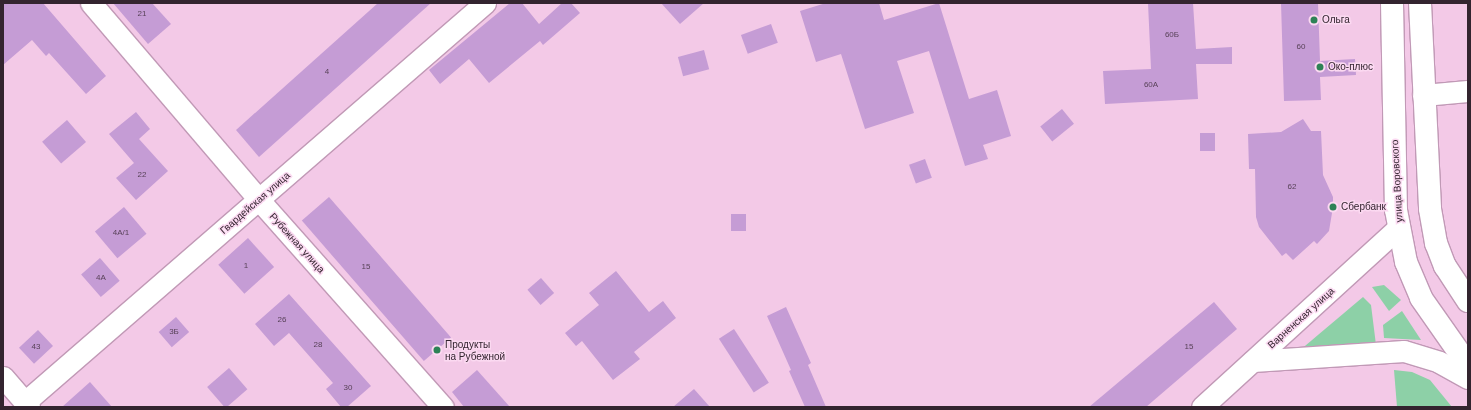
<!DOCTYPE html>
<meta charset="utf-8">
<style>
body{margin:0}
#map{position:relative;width:1471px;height:410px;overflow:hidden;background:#f3c9e7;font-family:Arial,sans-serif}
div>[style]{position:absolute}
.green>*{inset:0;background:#8dd0a7}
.building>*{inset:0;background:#c59cd5;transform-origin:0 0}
.roads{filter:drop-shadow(1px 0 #c199b6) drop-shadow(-1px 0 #c199b6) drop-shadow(0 1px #c199b6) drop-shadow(0 -1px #c199b6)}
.street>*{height:21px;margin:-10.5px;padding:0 10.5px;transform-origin:10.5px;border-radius:10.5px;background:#fff}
.secondary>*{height:22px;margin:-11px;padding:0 11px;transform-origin:11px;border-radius:11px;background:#fff}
.dots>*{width:11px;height:11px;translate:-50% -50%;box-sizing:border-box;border:2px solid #fbd9f1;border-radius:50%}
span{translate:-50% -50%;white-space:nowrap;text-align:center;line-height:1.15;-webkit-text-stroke:3px #fbd9f1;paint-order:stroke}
.number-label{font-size:8px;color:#584258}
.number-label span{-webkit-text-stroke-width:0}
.poi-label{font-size:10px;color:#33242f}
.left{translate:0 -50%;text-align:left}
.street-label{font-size:10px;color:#33242f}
.frame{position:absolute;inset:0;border:4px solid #33242f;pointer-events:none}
</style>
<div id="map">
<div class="green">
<div style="clip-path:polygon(1384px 285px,1401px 300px,1389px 311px,1372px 287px)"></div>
<div style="clip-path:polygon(1363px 297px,1371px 305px,1376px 345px,1299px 351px)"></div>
<div style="clip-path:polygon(1402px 311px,1421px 340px,1384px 338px,1383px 325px)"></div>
<div style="clip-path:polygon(1394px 370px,1412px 372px,1430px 380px,1452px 407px,1397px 407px)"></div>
</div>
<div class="building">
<div style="clip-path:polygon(3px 3px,43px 3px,106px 76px,86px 94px,49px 53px,46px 56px,32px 40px,3px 65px)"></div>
<div style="clip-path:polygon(113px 3px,152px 3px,171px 24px,148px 44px)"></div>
<div style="clip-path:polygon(378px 3px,431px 3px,259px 157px,236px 130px)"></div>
<div style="clip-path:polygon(510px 3px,522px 3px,539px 24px,562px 3px,571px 3px,580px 13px,543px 45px,540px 41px,489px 83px,469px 59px,440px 84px,429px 70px)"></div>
<div style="clip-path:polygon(661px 3px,704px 3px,680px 24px)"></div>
<div style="clip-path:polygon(826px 3px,879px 3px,884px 20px,939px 3px,969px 99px,997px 90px,1011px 136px,983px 145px,988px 159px,965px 166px,929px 51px,897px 61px,914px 113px,865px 129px,841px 54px,816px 62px,800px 11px)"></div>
<div style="clip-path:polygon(1148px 3px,1193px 3px,1196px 49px,1232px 47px,1232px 64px,1196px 64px,1198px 99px,1105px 104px,1103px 71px,1151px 69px)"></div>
<div style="clip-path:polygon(1281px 3px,1318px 3px,1320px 61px,1355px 59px,1356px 75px,1320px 77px,1321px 100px,1284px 101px)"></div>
<div style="left:771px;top:24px;width:20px;height:32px;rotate:70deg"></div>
<div style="left:704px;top:50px;width:20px;height:27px;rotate:75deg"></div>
<div style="left:1062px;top:109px;width:19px;height:28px;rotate:51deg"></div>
<div style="clip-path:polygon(136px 112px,150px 129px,139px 139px,168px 171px,136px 200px,116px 178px,134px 163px,109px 134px)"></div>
<div style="clip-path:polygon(1303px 119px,1311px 131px,1321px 131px,1323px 175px,1333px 197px,1333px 207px,1329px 231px,1317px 244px,1314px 241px,1293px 260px,1286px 253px,1282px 256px,1259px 227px,1256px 217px,1255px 169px,1249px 169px,1248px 134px,1281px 132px)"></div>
<div style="left:67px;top:120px;width:29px;height:33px;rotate:49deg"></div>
<div style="left:1200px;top:133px;width:15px;height:18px"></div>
<div style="left:925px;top:159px;width:20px;height:17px;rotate:70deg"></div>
<div style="left:329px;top:197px;width:186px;height:36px;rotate:49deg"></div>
<div style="left:124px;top:207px;width:35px;height:38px;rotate:50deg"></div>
<div style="left:731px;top:214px;width:15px;height:17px"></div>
<div style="left:248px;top:238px;width:39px;height:40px;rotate:48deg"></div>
<div style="left:100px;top:258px;width:30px;height:25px;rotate:49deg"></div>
<div style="clip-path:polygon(616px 271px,649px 312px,663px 301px,676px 318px,634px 352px,640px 359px,613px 380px,582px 341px,576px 346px,565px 333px,599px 305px,589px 293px)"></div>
<div style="left:541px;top:278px;width:20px;height:18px;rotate:49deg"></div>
<div style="clip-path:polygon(289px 294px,371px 386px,347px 407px,341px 407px,326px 389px,333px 383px,289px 333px,274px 346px,255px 324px)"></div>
<div style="clip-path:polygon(1214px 302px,1237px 329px,1146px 407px,1089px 407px)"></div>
<div style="clip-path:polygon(786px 307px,811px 363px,808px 365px,826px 407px,805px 407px,789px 371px,791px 370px,767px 316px)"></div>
<div style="left:176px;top:317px;width:20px;height:23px;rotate:49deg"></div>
<div style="left:734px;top:329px;width:64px;height:18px;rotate:57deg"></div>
<div style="left:38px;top:330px;width:22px;height:26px;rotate:47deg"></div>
<div style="left:229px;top:368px;width:28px;height:29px;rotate:49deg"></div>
<div style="clip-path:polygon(477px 370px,510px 407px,464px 407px,452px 392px)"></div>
<div style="clip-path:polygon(90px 382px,112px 407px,62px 407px)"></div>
<div style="clip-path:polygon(694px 389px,710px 407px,673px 407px)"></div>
</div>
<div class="roads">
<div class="street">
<div style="left:91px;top:3px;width:259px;rotate:49.5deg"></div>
<div style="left:259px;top:200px;width:277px;rotate:48.4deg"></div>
<div style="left:1423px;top:95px;width:45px;rotate:-5.1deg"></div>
<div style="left:1253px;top:361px;width:151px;rotate:-3.8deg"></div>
<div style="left:1404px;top:351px;width:37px;rotate:17deg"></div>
<div style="left:1439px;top:362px;width:33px;rotate:29deg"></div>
<div style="left:3px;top:377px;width:40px;rotate:49deg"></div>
<div style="left:25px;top:402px;width:609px;rotate:-40.94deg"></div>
<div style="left:1202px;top:407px;width:267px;rotate:-42.4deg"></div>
</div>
<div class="secondary">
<div style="left:1392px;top:3px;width:207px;rotate:88.9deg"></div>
<div style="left:1396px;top:210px;width:53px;rotate:79.1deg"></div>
<div style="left:1406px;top:262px;width:39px;rotate:67deg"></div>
<div style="left:1421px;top:298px;width:82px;rotate:55deg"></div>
<div style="left:1420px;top:3px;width:206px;rotate:87.2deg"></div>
<div style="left:1430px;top:209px;width:35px;rotate:80deg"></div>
<div style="left:1436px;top:243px;width:25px;rotate:69deg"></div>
<div style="left:1445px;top:266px;width:42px;rotate:56.7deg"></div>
</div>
</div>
<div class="dots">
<div style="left:1314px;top:20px;background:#2d8256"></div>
<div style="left:1320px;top:67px;background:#2d8256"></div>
<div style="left:1333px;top:207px;background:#2d8256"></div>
<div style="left:437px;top:350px;background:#2d8256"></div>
</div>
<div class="number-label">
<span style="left:142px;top:14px">21</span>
<span style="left:1172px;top:35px">60Б</span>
<span style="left:1301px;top:47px">60</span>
<span style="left:327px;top:72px">4</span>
<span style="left:1151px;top:85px">60А</span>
<span style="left:142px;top:175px">22</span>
<span style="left:1292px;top:187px">62</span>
<span style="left:121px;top:233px">4А/1</span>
<span style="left:246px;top:266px">1</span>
<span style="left:366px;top:267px">15</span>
<span style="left:101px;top:278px">4А</span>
<span style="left:282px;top:320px">26</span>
<span style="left:174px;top:332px">3Б</span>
<span style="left:318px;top:345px">28</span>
<span style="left:36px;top:347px">43</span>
<span style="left:1189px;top:347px">15</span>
<span style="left:348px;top:388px">30</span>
</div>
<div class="poi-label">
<span class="left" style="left:1322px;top:20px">Ольга</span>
<span class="left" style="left:1328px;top:67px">Око-плюс</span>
<span class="left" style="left:1341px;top:207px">Сбербанк</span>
<span class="left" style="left:445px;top:350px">Продукты<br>на Рубежной</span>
</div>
<div class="street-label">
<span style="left:1397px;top:181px;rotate:-93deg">улица Воровского</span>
<span style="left:255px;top:203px;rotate:-41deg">Гвардейская улица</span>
<span style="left:297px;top:243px;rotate:48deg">Рубежная улица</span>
<span style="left:1301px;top:318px;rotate:-42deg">Варненская улица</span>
</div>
<div class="frame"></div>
</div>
